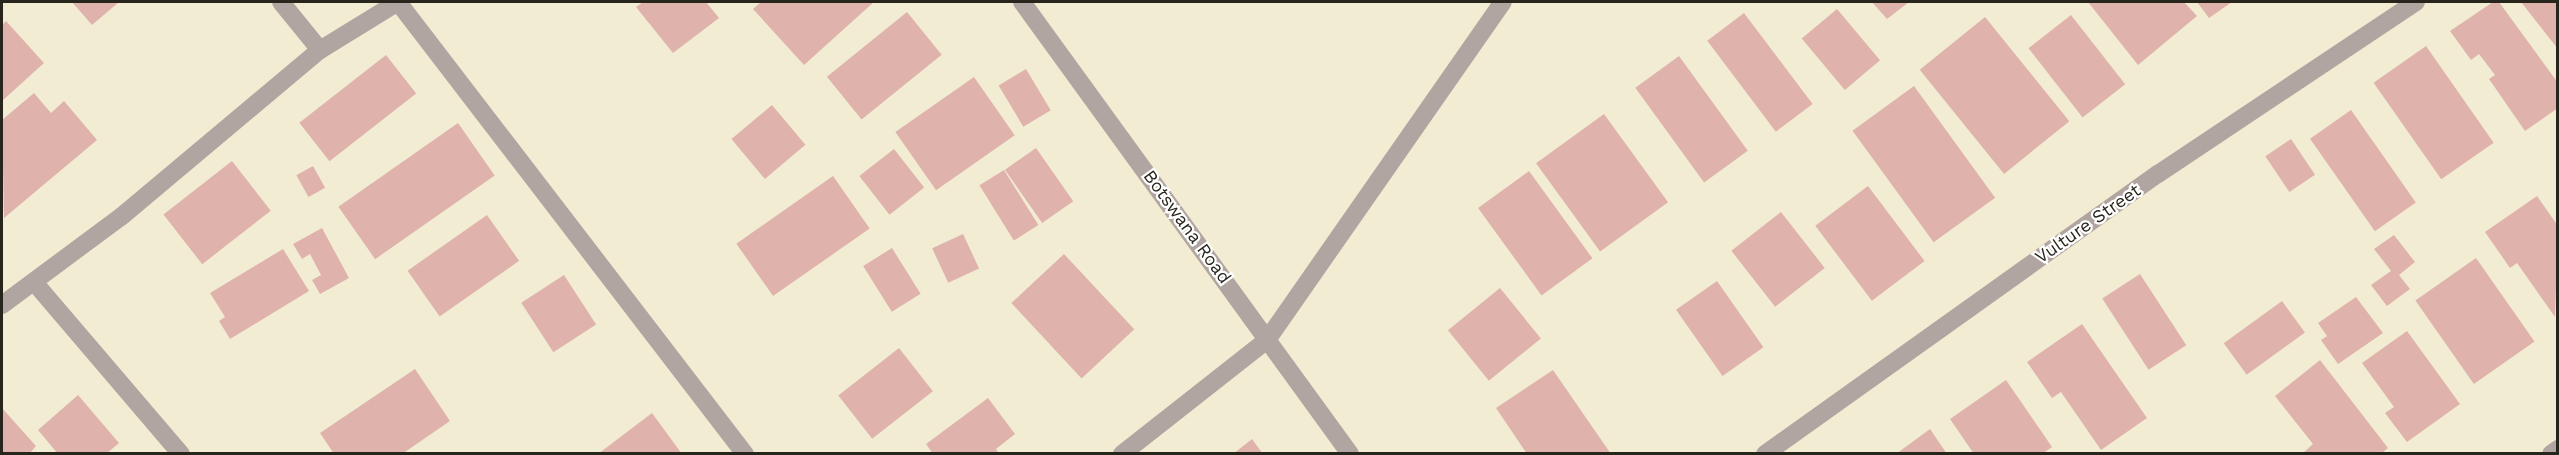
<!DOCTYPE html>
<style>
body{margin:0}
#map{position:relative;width:2559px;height:455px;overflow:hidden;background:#f2ecd3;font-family:"Work Sans",sans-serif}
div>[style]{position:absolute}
.building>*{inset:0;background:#dfb3ac;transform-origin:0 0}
.minor>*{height:18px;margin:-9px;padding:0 9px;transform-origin:9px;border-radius:9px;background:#b1a5a1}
.tertiary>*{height:18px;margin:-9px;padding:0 9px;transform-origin:9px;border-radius:9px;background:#b1a5a1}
span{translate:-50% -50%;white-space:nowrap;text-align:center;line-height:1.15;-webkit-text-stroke:4.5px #fff;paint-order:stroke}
.street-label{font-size:18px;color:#28251c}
.frame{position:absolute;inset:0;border:3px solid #28251c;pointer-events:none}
</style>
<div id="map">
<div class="building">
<div style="clip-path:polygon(72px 2px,119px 2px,92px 25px)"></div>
<div style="clip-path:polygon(643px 2px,706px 2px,719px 18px,673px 53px,636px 7px)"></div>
<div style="clip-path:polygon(761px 2px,874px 2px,804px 65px,753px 9px)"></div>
<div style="clip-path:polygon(1872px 2px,1909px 2px,1887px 19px)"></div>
<div style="clip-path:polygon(2088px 2px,2184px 2px,2197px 16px,2138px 65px)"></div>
<div style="clip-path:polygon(2197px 2px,2232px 2px,2209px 18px)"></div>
<div style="clip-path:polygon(2493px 2px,2499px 2px,2558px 83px,2558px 108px,2525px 131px,2489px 79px,2495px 75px,2479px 54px,2471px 60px,2450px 31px)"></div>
<div style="clip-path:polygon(2521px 2px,2558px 2px,2558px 49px)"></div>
<div style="left:1837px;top:9px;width:67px;height:46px;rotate:50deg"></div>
<div style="left:907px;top:12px;width:55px;height:103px;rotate:51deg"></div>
<div style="left:1744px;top:13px;width:114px;height:46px;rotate:53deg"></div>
<div style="left:2071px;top:15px;width:88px;height:54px;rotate:52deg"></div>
<div style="left:1985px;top:17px;width:134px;height:84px;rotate:51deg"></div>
<div style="clip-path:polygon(6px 21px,44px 63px,2px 101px,2px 25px)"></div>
<div style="left:2426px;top:46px;width:118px;height:64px;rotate:55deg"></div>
<div style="left:386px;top:55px;width:49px;height:110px;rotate:52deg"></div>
<div style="left:1679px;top:56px;width:117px;height:54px;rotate:54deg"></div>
<div style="left:1026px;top:69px;width:48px;height:32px;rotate:59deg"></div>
<div style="left:974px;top:77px;width:71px;height:96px;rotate:55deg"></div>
<div style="left:1914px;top:86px;width:138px;height:76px;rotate:54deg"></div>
<div style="clip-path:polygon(34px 93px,51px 113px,64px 101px,97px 140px,4px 218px,2px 120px)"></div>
<div style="left:772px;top:105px;width:52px;height:53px;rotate:50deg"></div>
<div style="left:2351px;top:110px;width:113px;height:50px;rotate:55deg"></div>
<div style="left:1604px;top:114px;width:109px;height:84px;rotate:54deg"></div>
<div style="left:458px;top:123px;width:64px;height:146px;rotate:55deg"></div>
<div style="left:2291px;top:139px;width:43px;height:31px;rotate:56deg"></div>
<div style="left:1036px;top:148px;width:65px;height:38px;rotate:55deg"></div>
<div style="left:894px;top:149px;width:49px;height:44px;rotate:52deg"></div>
<div style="left:232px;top:161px;width:63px;height:87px;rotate:52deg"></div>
<div style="left:313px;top:166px;width:25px;height:19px;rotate:61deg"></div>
<div style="left:1004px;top:170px;width:65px;height:29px;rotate:58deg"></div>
<div style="left:1529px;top:171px;width:108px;height:63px;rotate:54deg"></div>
<div style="left:833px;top:176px;width:64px;height:118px;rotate:55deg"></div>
<div style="left:1868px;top:186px;width:94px;height:66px;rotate:53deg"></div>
<div style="clip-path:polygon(2537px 196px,2558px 226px,2555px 317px,2517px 263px,2510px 268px,2485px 232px)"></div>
<div style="left:1781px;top:212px;width:71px;height:63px;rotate:52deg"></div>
<div style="left:487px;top:215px;width:56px;height:97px;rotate:55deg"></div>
<div style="clip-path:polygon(322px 228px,349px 278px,320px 294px,312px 280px,321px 275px,310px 254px,302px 259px,293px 244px)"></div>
<div style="left:963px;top:234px;width:38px;height:34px;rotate:65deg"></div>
<div style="clip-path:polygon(2394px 235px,2415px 262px,2399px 275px,2410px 289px,2387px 306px,2371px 285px,2391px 271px,2374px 249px)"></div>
<div style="left:892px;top:248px;width:54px;height:34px;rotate:58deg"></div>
<div style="clip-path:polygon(283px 249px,309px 291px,230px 339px,219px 321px,225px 317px,210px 293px)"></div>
<div style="left:1064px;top:254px;width:103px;height:72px;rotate:47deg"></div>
<div style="left:2476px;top:258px;width:102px;height:74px;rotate:55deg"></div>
<div style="left:2140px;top:274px;width:85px;height:45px;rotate:57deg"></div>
<div style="left:564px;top:275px;width:59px;height:51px;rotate:57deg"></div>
<div style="left:1717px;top:281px;width:81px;height:50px;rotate:55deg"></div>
<div style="left:1500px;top:288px;width:65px;height:67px;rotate:51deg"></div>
<div style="clip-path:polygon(2356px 297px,2383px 333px,2338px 364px,2321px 340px,2327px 336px,2318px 323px)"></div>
<div style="left:2282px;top:301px;width:39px;height:72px;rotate:54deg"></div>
<div style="clip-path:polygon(2082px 324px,2147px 418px,2101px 450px,2061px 392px,2052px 398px,2027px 362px)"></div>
<div style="clip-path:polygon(2407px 331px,2460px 404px,2407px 442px,2385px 413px,2394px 407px,2362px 363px)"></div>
<div style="left:899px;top:348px;width:55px;height:77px;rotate:52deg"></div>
<div style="clip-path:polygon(2320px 360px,2388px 448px,2381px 454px,2302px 454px,2313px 444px,2275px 396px)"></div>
<div style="clip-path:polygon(415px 369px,450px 421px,402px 454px,334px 454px,320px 433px)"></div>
<div style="clip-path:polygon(1553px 370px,1611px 454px,1527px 454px,1496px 408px)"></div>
<div style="clip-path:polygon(2006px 380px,2052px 447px,2042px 454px,1974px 454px,1950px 419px)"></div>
<div style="clip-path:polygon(78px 395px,119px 443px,106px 454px,58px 454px,38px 430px)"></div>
<div style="clip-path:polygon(988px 398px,1015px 434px,996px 449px,999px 454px,933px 454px,926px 444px)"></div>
<div style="clip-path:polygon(2px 408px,36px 446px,29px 454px,2px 454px)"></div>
<div style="clip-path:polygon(652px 413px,682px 454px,598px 454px)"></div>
<div style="clip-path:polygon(1930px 429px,1947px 454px,1896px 454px)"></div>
<div style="clip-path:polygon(1252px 439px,1263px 454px,1233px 454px)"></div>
</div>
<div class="minor">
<div style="left:281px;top:2px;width:62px;rotate:50.9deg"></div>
<div style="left:398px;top:2px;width:570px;rotate:52.49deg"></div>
<div style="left:34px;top:282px;width:226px;rotate:49.5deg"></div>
<div style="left:2px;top:305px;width:149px;rotate:-36.6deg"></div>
<div style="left:122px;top:216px;width:258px;rotate:-40deg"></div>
<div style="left:320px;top:50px;width:92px;rotate:-31.6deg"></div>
<div style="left:1122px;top:454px;width:184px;rotate:-38.2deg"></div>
<div style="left:1267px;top:340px;width:412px;rotate:-55.1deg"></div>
<div style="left:1765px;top:454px;width:483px;rotate:-35.5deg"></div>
<div style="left:2158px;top:174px;width:310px;rotate:-33.7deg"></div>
<div style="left:2551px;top:454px;width:9px;rotate:-36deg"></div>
</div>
<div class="tertiary">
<div style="left:1022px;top:2px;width:558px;rotate:54.03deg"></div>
</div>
<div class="street-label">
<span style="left:2088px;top:224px;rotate:-35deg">Vulture Street</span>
<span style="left:1187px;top:227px;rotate:54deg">Botswana Road</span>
</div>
<div class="frame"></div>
</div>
